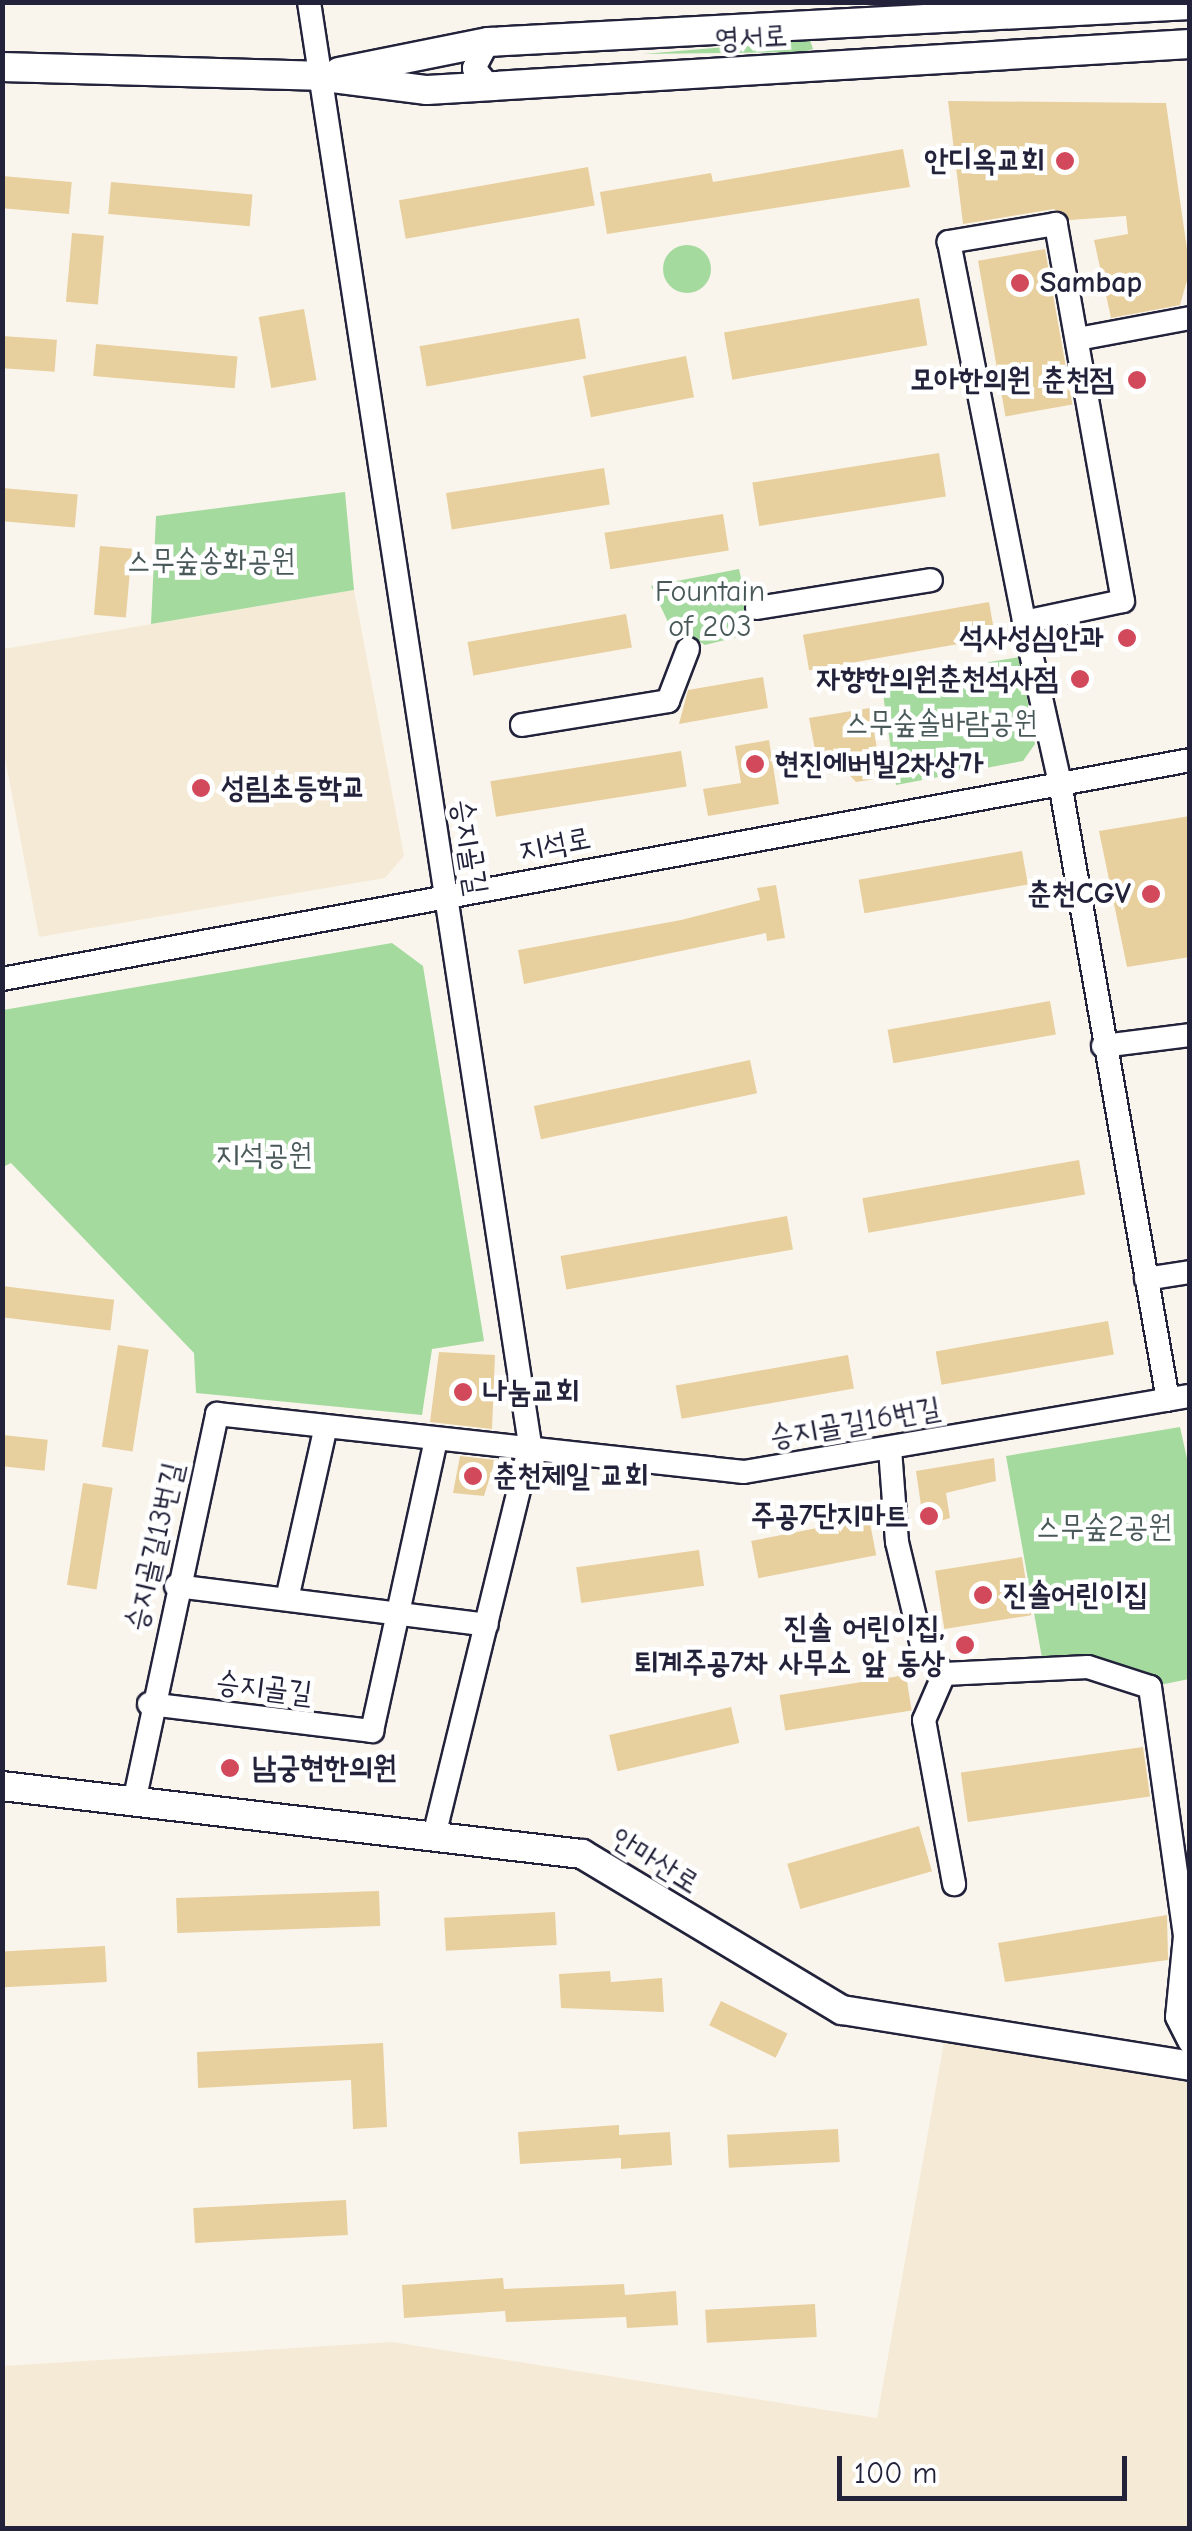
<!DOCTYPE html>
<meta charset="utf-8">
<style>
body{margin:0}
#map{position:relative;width:1192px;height:2531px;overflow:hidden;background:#faf5ec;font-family:"Comic Neue","Poor Story",sans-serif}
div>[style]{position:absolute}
.built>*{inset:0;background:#f5ead5}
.green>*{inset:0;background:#a4da9e}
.round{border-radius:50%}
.building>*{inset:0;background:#e8cf9e;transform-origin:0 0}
.roads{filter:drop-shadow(2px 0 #22223b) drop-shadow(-2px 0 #22223b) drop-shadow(0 2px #22223b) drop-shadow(0 -2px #22223b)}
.minor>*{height:22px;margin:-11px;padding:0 11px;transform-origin:11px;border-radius:11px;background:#fff}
.tertiary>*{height:28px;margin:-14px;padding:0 14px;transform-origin:14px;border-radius:14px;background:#fff}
.dots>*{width:28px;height:28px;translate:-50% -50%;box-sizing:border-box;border:5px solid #fff;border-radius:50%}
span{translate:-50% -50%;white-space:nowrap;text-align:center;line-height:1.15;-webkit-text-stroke:9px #fff;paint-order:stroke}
.street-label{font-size:30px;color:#22223b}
.poi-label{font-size:30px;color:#22223b;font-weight:700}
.right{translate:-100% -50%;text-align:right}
.left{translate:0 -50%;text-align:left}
.park-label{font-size:30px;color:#495959}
.frame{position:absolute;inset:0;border:5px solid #22223b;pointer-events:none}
.scale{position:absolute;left:837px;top:2456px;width:290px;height:45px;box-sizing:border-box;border:5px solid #22223b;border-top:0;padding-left:12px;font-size:30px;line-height:35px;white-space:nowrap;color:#22223b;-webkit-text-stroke:8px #fff;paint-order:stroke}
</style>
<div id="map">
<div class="built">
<div style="clip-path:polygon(354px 590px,404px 856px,385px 878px,39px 937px,3px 747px,3px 649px)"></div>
<div style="clip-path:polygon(946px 2031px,1189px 2066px,1189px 2528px,3px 2528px,3px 2366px,392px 2342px,877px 2418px)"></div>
</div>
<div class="green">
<div style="clip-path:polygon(810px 40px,813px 49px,804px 52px,643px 54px)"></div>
<div class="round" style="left:663px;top:245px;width:48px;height:48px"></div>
<div style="clip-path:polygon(345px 492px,354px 590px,151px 624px,156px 516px)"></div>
<div style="clip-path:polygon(739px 569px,753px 633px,705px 645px,668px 622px,651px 586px)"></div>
<div style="clip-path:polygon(1020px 657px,1035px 744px,1023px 761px,896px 785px,881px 680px)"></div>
<div style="clip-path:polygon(392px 943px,423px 966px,484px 1341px,432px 1349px,422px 1415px,196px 1393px,194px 1353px,11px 1163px,3px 1167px,3px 1010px)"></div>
<div style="clip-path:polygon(1180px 1427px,1190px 1472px,1189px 1679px,1150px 1687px,1044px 1669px,1006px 1456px)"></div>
</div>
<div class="building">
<div style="clip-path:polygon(948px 101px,1166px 103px,1190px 270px,1180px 305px,1111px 318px,1094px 240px,1128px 234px,1126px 216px,1070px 220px,1054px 209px,963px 224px)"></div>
<div style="clip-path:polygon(903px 149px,910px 187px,607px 234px,600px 192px,711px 173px,713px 182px)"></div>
<div style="left:588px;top:167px;width:39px;height:192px;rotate:80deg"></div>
<div style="left:2px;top:176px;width:70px;height:32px;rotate:5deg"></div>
<div style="left:111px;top:182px;width:142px;height:32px;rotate:5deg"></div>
<div style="left:72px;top:233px;width:32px;height:69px;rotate:5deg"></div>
<div style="left:1045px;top:249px;width:158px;height:68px;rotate:80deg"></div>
<div style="left:919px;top:298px;width:48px;height:198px;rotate:80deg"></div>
<div style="left:304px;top:309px;width:72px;height:46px;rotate:80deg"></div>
<div style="left:579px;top:318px;width:41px;height:162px;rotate:80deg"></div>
<div style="left:2px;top:336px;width:55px;height:32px;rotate:4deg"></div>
<div style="left:96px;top:344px;width:142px;height:32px;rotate:5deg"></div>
<div style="left:686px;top:356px;width:42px;height:105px;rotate:79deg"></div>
<div style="left:939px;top:453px;width:44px;height:189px;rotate:81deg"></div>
<div style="left:604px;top:468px;width:37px;height:160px;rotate:81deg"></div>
<div style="left:2px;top:488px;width:76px;height:33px;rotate:5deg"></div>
<div style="left:723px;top:514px;width:37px;height:120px;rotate:81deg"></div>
<div style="left:100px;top:546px;width:32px;height:69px;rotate:5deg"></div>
<div style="left:989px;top:602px;width:36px;height:189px;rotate:80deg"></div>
<div style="left:626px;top:614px;width:34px;height:161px;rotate:80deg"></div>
<div style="clip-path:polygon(763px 677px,768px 708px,679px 724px,688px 690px)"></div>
<div style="clip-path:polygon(870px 708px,882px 778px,856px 782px,838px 763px,818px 766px,809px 718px)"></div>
<div style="clip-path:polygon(769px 740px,779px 804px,708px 816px,703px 789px,741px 783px,735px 746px)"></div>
<div style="left:681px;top:751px;width:36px;height:193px;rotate:81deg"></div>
<div style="clip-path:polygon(1190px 816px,1190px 957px,1127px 967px,1099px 831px)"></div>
<div style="left:1022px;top:851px;width:34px;height:166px;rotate:80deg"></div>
<div style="clip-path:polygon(776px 885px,785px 938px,767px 941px,766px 933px,524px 984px,518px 950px,681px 920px,760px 900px,757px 888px)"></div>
<div style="left:1050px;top:1001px;width:34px;height:165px;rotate:80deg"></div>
<div style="left:750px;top:1060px;width:34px;height:221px;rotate:78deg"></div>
<div style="left:1079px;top:1160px;width:35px;height:220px;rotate:80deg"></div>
<div style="left:787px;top:1216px;width:34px;height:230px;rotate:80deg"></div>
<div style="left:2px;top:1286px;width:113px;height:31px;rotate:7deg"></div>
<div style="left:1108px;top:1321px;width:34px;height:175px;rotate:80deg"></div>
<div style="left:118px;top:1345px;width:31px;height:103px;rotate:9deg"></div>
<div style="clip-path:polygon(439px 1352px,495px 1355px,492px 1429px,430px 1422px)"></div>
<div style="left:848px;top:1355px;width:34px;height:175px;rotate:80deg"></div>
<div style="left:2px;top:1435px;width:46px;height:31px;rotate:6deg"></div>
<div style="clip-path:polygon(460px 1456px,495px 1460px,484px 1496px,453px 1493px)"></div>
<div style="clip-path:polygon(994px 1458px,996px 1481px,946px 1493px,950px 1518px,924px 1526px,916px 1471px)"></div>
<div style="left:83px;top:1483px;width:30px;height:103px;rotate:9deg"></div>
<div style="left:869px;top:1518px;width:38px;height:120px;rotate:79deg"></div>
<div style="left:699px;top:1550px;width:36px;height:124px;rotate:82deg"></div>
<div style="left:1022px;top:1557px;width:59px;height:88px;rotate:81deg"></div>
<div style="left:906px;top:1675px;width:36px;height:128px;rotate:81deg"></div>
<div style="left:731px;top:1707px;width:37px;height:125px;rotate:77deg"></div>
<div style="left:1143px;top:1747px;width:50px;height:184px;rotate:82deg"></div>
<div style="left:919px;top:1826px;width:47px;height:137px;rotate:74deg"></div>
<div style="left:379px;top:1891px;width:35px;height:203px;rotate:88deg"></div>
<div style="left:555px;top:1912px;width:33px;height:111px;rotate:87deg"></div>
<div style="clip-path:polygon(1167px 1915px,1168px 1960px,1005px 1982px,998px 1943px)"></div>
<div style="left:105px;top:1946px;width:36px;height:103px;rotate:87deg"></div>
<div style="clip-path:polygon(610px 1971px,611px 1982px,662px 1978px,664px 2012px,561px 2008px,559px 1974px)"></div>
<div style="left:721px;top:2001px;width:74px;height:27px;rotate:26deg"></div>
<div style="clip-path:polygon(383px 2043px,387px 2127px,353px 2129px,351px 2080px,198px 2088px,197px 2052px)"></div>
<div style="clip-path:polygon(619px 2125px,619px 2135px,670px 2132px,672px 2165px,621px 2169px,621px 2158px,520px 2164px,518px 2132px)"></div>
<div style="left:838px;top:2129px;width:33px;height:111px;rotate:87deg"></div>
<div style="left:346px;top:2200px;width:35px;height:153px;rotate:87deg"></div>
<div style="clip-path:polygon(503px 2278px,504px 2289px,624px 2284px,625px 2295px,676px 2291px,678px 2325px,627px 2328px,626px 2317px,506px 2322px,505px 2311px,404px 2318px,402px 2285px)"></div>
<div style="left:815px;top:2304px;width:33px;height:110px;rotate:87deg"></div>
</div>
<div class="roads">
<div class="minor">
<div style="left:309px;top:2px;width:1460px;rotate:81.29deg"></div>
<div style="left:530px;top:1445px;width:402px;rotate:103.8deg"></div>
<div style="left:488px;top:42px;width:30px;rotate:118deg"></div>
<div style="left:474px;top:68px;width:23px;rotate:50deg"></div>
<div style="left:1078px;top:339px;width:114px;rotate:-10.6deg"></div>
<div style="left:757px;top:608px;width:176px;rotate:-9.1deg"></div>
<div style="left:1024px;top:622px;width:101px;rotate:-12deg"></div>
<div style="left:1123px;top:601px;width:383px;rotate:-100.1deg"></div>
<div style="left:1056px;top:224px;width:109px;rotate:170.5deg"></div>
<div style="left:949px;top:242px;width:387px;rotate:78.8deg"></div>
<div style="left:1024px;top:622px;width:165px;rotate:77.4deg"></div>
<div style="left:1060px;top:783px;width:626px;rotate:80.07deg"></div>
<div style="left:522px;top:725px;width:148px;rotate:-9.3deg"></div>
<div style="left:668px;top:701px;width:56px;rotate:-69deg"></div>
<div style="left:2px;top:979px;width:1208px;rotate:-10.44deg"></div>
<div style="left:1103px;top:1046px;width:88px;rotate:-7.2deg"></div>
<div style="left:1146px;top:1279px;width:45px;rotate:-9deg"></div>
<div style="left:890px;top:1449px;width:93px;rotate:85.7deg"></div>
<div style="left:897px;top:1542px;width:107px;rotate:76.5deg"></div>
<div style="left:922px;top:1646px;width:36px;rotate:52deg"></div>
<div style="left:944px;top:1674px;width:50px;rotate:113.5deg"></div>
<div style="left:924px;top:1720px;width:167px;rotate:79.6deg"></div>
<div style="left:176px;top:1586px;width:313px;rotate:7.1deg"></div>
<div style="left:287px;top:1599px;width:177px;rotate:-77.3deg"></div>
<div style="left:944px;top:1674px;width:144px;rotate:-2.8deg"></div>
<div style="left:1088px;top:1667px;width:65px;rotate:17.9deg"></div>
<div style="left:1150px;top:1687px;width:251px;rotate:82deg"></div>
<div style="left:1185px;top:1936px;width:81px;rotate:95.6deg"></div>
<div style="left:1177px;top:2017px;width:28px;rotate:63deg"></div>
<div style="left:149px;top:1704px;width:225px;rotate:6.9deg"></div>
<div style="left:372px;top:1731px;width:299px;rotate:-77.6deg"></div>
<div style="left:134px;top:1802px;width:397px;rotate:-77.9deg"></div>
<div style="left:217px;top:1414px;width:530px;rotate:6.28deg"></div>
<div style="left:744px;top:1472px;width:452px;rotate:-9.7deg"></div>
</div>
<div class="tertiary">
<div style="left:2px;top:67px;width:315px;rotate:1.6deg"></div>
<div style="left:317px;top:76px;width:111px;rotate:7.3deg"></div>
<div style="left:427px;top:90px;width:764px;rotate:-3.45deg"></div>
<div style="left:339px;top:72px;width:152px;rotate:-11.4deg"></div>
<div style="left:488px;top:42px;width:703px;rotate:-3.02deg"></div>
<div style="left:2px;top:1786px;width:584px;rotate:6.69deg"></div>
<div style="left:582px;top:1854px;width:303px;rotate:31deg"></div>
<div style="left:842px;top:2010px;width:352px;rotate:9.1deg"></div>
</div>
</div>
<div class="dots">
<div style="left:1065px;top:161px;background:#d1495b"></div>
<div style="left:1020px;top:283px;background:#d1495b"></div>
<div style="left:1137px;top:380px;background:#d1495b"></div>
<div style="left:1127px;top:638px;background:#d1495b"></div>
<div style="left:1080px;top:679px;background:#d1495b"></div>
<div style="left:755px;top:764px;background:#d1495b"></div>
<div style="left:201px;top:788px;background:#d1495b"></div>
<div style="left:1151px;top:894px;background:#d1495b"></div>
<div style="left:463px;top:1392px;background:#d1495b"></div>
<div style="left:473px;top:1476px;background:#d1495b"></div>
<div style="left:929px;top:1516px;background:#d1495b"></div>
<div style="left:983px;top:1595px;background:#d1495b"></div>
<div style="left:965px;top:1645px;background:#d1495b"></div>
<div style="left:230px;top:1768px;background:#d1495b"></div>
</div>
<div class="street-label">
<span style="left:751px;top:38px;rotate:-3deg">영서로</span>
<span style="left:555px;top:845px;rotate:-11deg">지석로</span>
<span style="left:469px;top:847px;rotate:81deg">승지골길</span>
<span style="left:855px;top:1423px;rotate:-10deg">승지골길16번길</span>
<span style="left:155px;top:1547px;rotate:-77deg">승지골길13번길</span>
<span style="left:264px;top:1688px;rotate:7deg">승지골길</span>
<span style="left:655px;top:1861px;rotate:32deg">안마산로</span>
</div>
<div class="poi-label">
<span class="right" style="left:1045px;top:161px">안디옥교회</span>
<span class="left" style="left:1040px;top:283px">Sambap</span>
<span class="right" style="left:1114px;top:380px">모아한의원 춘천점</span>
<span class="right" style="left:1104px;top:638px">석사성심안과</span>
<span class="right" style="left:1058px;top:679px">자향한의원춘천석사점</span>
<span class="left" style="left:775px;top:764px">현진에버빌2차상가</span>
<span class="left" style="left:221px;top:788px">성림초등학교</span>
<span class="right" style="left:1131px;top:894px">춘천CGV</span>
<span class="left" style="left:483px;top:1392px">나눔교회</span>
<span class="left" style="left:493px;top:1476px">춘천제일 교회</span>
<span class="right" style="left:909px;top:1516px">주공7단지마트</span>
<span class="left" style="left:1003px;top:1595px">진솔어린이집</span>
<span class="right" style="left:945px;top:1645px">진솔 어린이집,<br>퇴계주공7차 사무소 앞 동상</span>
<span class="left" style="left:252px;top:1768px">남궁현한의원</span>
</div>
<div class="park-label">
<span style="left:211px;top:561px">스무숲송화공원</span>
<span style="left:710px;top:609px">Fountain<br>of 203</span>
<span style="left:941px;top:723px">스무숲솔바람공원</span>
<span style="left:264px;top:1155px">지석공원</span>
<span style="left:1104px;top:1527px">스무숲2공원</span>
</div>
<div class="frame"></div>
<div class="scale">100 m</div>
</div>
